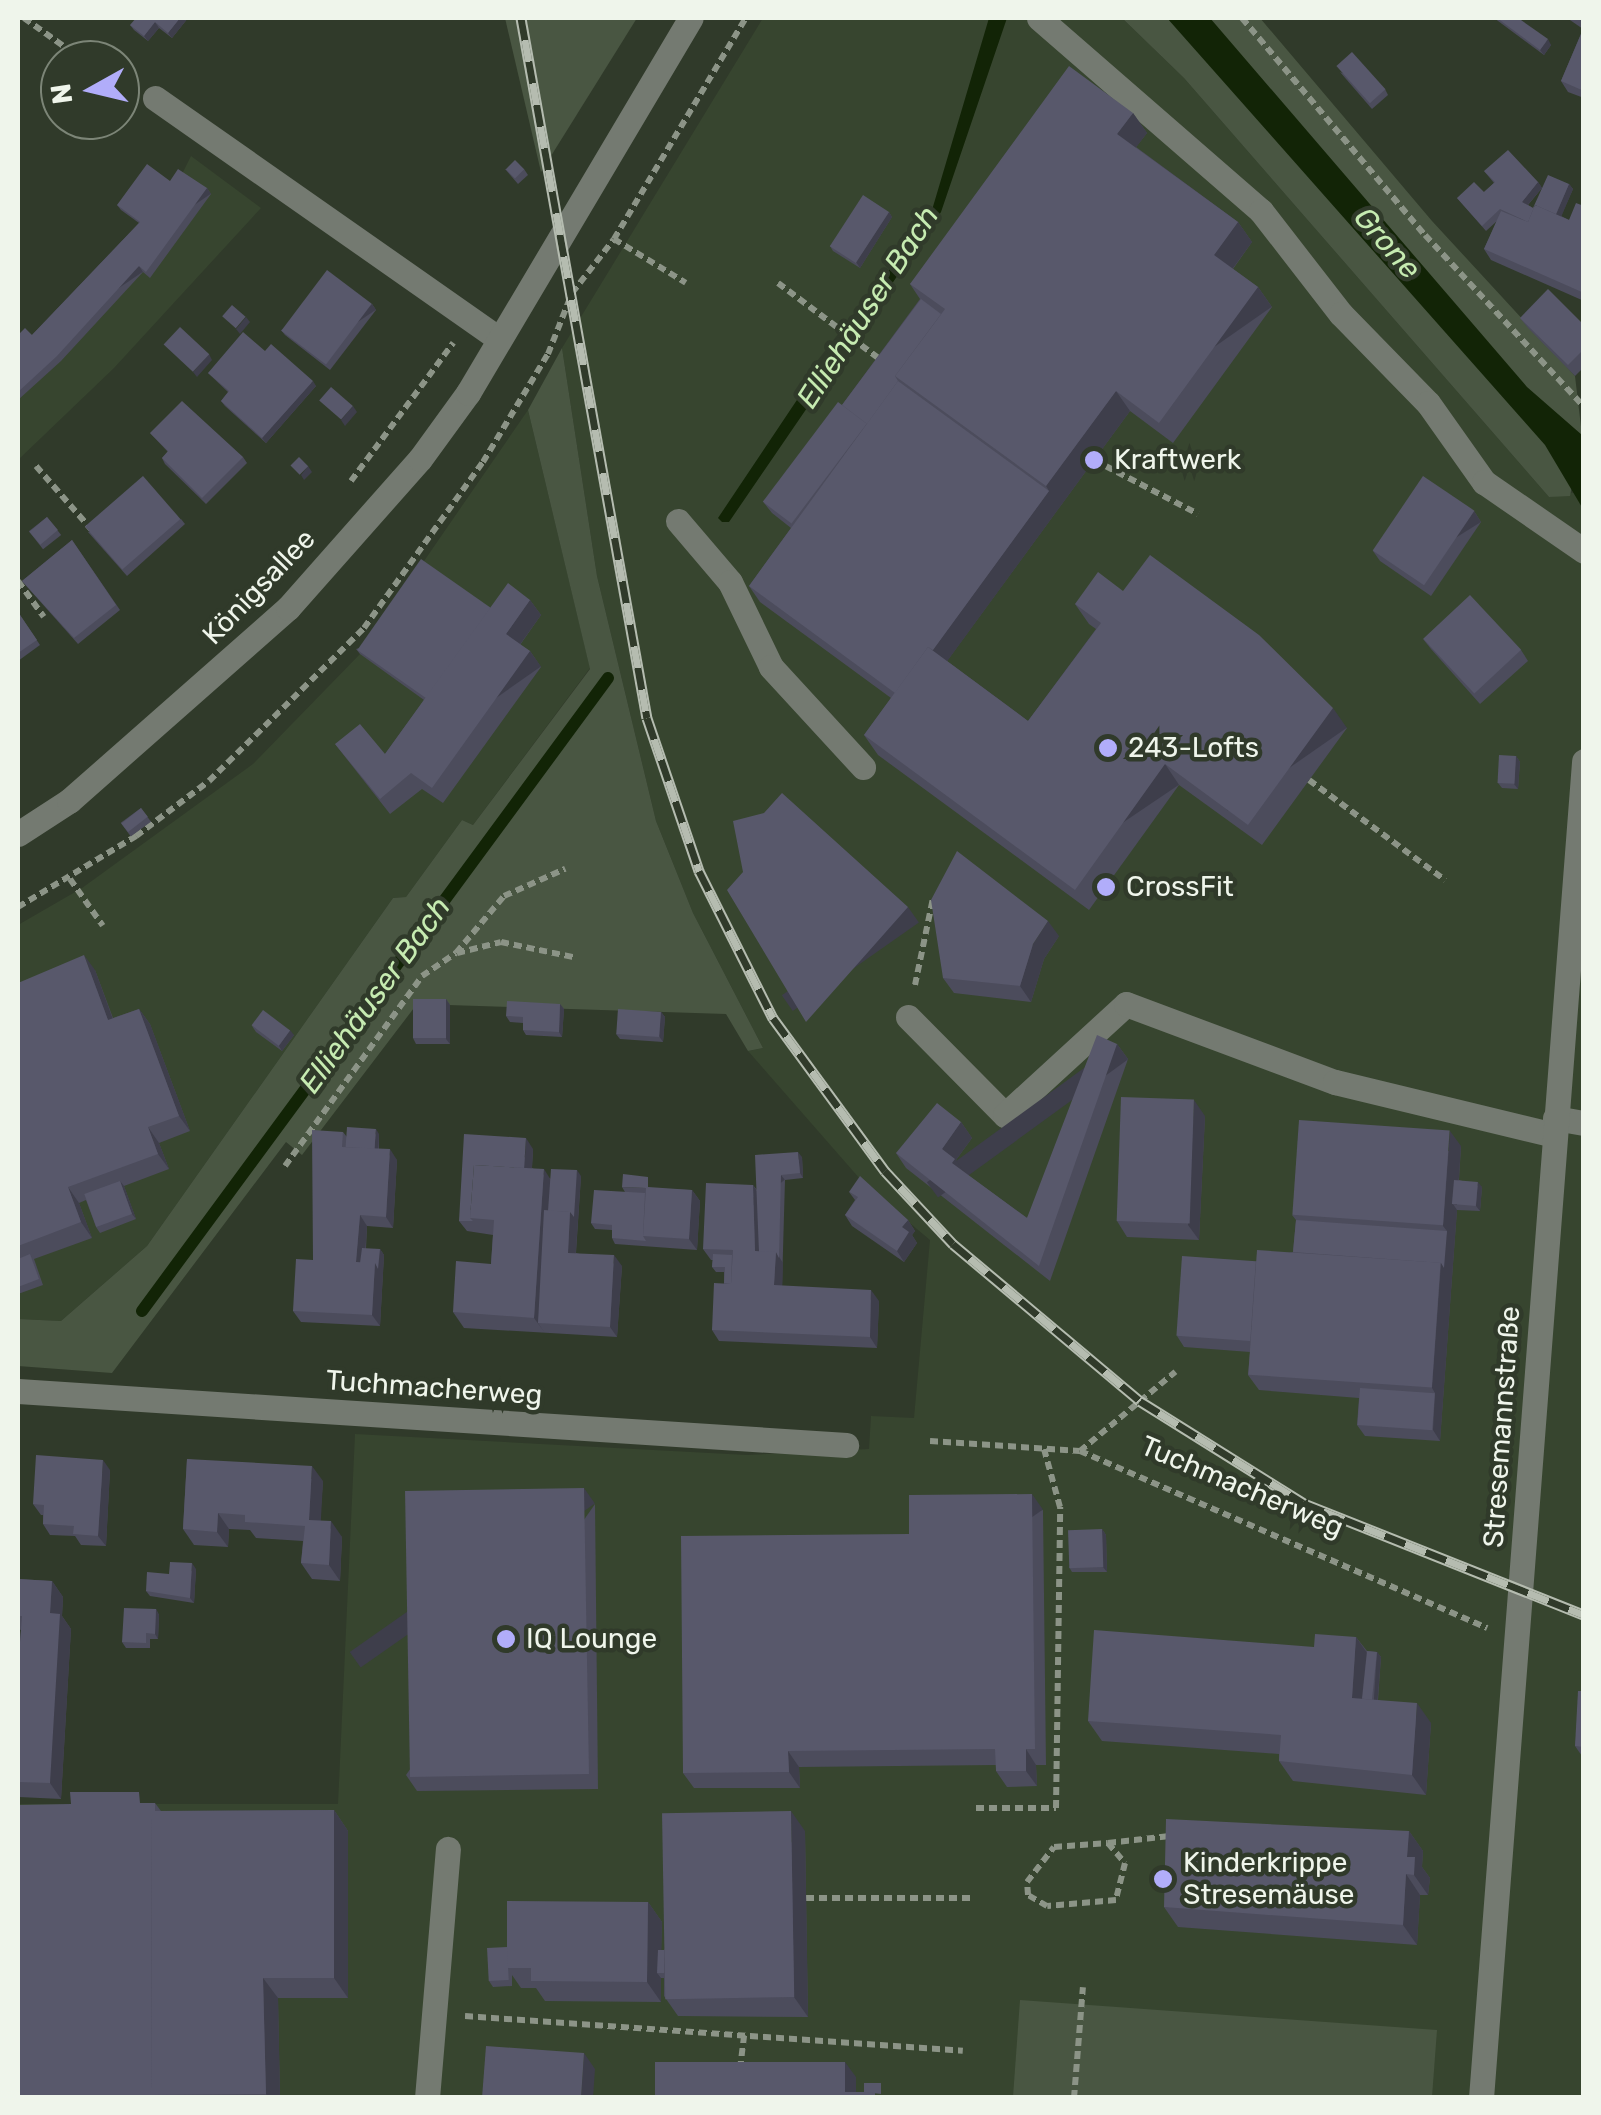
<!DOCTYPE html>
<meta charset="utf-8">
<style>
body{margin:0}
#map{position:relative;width:1601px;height:2115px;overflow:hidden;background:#303a2a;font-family:Rubik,sans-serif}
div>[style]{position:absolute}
.built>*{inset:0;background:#37452f}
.green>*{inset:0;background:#495642}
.water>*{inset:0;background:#122406}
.pier>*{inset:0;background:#303a2a}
.stream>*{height:12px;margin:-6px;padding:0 6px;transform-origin:6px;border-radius:6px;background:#122406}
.path>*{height:6px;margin-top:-3px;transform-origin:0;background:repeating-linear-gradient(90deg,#8c9487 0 8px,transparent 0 13px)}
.minor>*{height:25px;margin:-12.5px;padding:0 12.5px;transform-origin:12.5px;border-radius:12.5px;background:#747a71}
.rail>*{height:11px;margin-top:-5.5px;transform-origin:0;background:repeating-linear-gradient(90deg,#303a2a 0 22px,#b5bcb0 0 44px);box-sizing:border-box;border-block:2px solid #b5bcb0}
.wall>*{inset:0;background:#4c4c5c;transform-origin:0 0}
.shaded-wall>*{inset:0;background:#3e3e4b;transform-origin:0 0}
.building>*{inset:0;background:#58586b;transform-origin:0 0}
.dots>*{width:28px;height:28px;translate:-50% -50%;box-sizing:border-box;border:5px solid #303a2a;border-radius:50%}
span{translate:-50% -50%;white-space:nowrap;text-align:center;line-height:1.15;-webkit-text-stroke:9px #303a2a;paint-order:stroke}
.poi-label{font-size:28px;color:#eff5eb}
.left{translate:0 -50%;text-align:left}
.street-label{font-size:28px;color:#eff5eb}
.water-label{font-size:30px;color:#c6ebb1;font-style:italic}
.frame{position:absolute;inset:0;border:20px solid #eff5eb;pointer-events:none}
.north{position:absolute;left:40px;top:40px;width:100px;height:100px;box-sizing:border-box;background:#303a2a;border:2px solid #7c8577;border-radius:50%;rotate:262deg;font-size:28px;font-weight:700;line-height:40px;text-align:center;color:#eff5eb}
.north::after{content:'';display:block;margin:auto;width:35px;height:45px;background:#b1adfa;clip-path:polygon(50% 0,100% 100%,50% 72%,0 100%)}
</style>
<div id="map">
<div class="built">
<div style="clip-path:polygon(763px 18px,1122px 18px,1184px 78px,1549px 497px,1583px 491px,1583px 2097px,18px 2097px,18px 1804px,338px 1804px,355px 1434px,747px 1455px,869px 1449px,871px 1416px,914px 1418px,930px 1240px,867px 1187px,748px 1051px,763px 1048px,693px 913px,656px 821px,597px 576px,562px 348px)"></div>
<div style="clip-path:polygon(191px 156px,261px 208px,114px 368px,18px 460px,18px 344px,36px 339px,182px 174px)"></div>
<div style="clip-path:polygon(528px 410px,590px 668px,473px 825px,462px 820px,406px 897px,393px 898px,147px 1246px,61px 1321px,18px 1319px,18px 925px,82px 888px,253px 764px,360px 654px)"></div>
</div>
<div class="green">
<div style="clip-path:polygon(505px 18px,637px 18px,541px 172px)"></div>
<div style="clip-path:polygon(1122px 18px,1260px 18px,1432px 221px,1575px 376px,1582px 435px,1570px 496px,1549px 497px,1184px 78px)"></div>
<div style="clip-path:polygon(562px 348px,597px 576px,656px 821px,693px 913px,763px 1048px,748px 1051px,726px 1014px,417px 1004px,302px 1155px,286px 1142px,112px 1373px,18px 1366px,18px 1319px,61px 1321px,147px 1246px,393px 898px,406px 897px,462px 820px,473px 825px,590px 669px,528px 410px)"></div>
<div style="clip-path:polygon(1020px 2000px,1437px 2030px,1432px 2097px,1013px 2097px)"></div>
</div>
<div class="water">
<div style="clip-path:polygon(989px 18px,1007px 18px,941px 212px,729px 522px,722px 522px,718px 518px,817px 370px,932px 210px)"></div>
<div style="clip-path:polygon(1167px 18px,1210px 18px,1527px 387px,1582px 435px,1583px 509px,1545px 445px)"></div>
</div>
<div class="pier">
<div style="clip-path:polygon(873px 289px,889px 298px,830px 377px,811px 369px)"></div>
</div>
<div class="stream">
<div style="left:142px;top:1311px;width:786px;rotate:-53.64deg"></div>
</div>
<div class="path">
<div style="left:24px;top:18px;width:72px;rotate:35.4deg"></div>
<div style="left:1242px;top:18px;width:284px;rotate:49.9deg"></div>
<div style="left:1425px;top:235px;width:234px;rotate:47.2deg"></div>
<div style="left:614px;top:239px;width:84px;rotate:31.4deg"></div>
<div style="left:778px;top:283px;width:129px;rotate:36.8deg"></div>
<div style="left:1094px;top:460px;width:117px;rotate:27.4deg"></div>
<div style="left:36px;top:466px;width:84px;rotate:48.9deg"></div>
<div style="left:351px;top:481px;width:172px;rotate:-53.5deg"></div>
<div style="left:18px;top:581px;width:44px;rotate:54.2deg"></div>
<div style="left:1309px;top:780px;width:169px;rotate:36.3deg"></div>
<div style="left:70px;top:879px;width:57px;rotate:54.9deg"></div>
<div style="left:18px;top:907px;width:138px;rotate:-31deg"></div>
<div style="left:136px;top:836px;width:91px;rotate:-37deg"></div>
<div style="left:209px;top:781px;width:218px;rotate:-44.6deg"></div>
<div style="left:364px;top:628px;width:204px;rotate:-54.4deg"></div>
<div style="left:483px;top:462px;width:126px;rotate:-59deg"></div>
<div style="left:548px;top:354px;width:66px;rotate:-68.5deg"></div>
<div style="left:572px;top:293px;width:68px;rotate:-52.1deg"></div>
<div style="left:614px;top:239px;width:257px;rotate:-59.2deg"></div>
<div style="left:457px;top:953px;width:45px;rotate:-14deg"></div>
<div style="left:501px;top:942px;width:74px;rotate:11.8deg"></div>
<div style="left:915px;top:985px;width:89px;rotate:-78.3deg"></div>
<div style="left:285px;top:1166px;width:234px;rotate:-54.2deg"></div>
<div style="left:422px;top:976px;width:41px;rotate:-34.1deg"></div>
<div style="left:456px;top:953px;width:75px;rotate:-49.9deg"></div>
<div style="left:504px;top:896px;width:67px;rotate:-23.9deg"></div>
<div style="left:930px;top:1441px;width:150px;rotate:3.8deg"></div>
<div style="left:1080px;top:1451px;width:444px;rotate:23.5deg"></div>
<div style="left:1080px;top:1451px;width:124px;rotate:-39.7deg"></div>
<div style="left:976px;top:1808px;width:80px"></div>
<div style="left:1056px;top:1808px;width:301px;rotate:-89.2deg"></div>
<div style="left:1060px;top:1507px;width:60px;rotate:-105.4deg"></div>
<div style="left:1108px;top:1843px;width:26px;rotate:50deg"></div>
<div style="left:1125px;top:1863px;width:38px;rotate:104deg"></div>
<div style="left:1116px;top:1900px;width:69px;rotate:175deg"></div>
<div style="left:1047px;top:1906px;width:22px;rotate:-150deg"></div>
<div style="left:1028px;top:1895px;width:13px;rotate:-94deg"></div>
<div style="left:1027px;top:1882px;width:44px;rotate:-52.4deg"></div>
<div style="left:1054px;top:1847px;width:54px;rotate:-4.2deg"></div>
<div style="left:1108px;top:1843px;width:62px;rotate:-6.4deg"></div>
<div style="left:806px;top:1898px;width:166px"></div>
<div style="left:465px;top:2016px;width:499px;rotate:4deg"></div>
<div style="left:740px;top:2069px;width:34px;rotate:-83deg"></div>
<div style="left:1074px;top:2098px;width:111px;rotate:-85.4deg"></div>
</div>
<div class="minor">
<div style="left:1039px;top:18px;width:294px;rotate:41deg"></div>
<div style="left:1261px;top:211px;width:130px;rotate:52.2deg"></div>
<div style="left:1341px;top:314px;width:124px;rotate:45.7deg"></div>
<div style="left:1428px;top:403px;width:97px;rotate:54.7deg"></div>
<div style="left:1484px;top:482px;width:121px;rotate:34.6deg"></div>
<div style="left:155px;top:98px;width:420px;rotate:35deg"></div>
<div style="left:678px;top:521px;width:80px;rotate:49.6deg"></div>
<div style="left:730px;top:582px;width:94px;rotate:64.2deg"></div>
<div style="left:771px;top:667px;width:136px;rotate:47.4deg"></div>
<div style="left:18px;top:834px;width:61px;rotate:-32.9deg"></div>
<div style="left:69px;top:801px;width:292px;rotate:-41.4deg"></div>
<div style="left:288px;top:608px;width:199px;rotate:-48.5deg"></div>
<div style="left:420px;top:459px;width:82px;rotate:-54deg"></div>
<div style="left:468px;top:393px;width:436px;rotate:-59.3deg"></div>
<div style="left:908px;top:1017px;width:138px;rotate:45.3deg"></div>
<div style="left:1005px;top:1115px;width:164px;rotate:-42.5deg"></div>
<div style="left:1126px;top:1004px;width:223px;rotate:20.5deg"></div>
<div style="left:1335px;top:1082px;width:225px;rotate:13.6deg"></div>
<div style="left:1555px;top:1118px;width:29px;rotate:10deg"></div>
<div style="left:18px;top:1391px;width:830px;rotate:3.73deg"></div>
<div style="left:427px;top:2098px;width:250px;rotate:-85.2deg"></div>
<div style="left:1481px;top:2098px;width:1341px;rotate:-85.59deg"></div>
</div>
<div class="rail">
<div style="left:521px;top:18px;width:711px;rotate:79.8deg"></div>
<div style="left:647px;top:718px;width:162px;rotate:71.2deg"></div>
<div style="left:699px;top:871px;width:165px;rotate:63.3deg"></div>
<div style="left:773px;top:1018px;width:190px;rotate:53.8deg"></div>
<div style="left:885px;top:1171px;width:100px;rotate:47deg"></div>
<div style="left:953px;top:1244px;width:244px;rotate:40deg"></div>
<div style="left:1140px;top:1401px;width:192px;rotate:32deg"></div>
<div style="left:1303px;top:1503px;width:302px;rotate:21.7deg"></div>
</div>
<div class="wall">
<div style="clip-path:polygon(188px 18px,172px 38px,159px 28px,148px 41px,134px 30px,130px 25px)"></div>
<div style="clip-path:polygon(1494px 18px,1518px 18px,1551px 45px,1544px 55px)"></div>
<div style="clip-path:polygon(1567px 18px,1584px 18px,1584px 98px,1568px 92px,1561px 81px,1583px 29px)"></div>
<div style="clip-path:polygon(1340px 72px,1385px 89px,1388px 95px,1372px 109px)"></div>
<div style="clip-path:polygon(1133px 113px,1147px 133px,1136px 147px,1238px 222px,1252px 242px,1233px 269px,1258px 287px,1272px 307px,1173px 443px,1130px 411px,947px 661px,1028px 721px,1096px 629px,1089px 624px,1075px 604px,1123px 591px,1347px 728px,1262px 845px,1179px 785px,1089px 910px,878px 755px,864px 735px,891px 698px,760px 602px,749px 586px,791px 528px,772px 513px,764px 503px,842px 405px,920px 299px,910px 284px)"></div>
<div style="clip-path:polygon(505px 169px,524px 169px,528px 175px,518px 184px)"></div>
<div style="clip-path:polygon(1484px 171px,1538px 182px,1542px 188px,1528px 205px,1533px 208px,1569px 184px,1573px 189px,1561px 216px,1569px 220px,1584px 206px,1584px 301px,1491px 260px,1484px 249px,1497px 221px,1486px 231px,1457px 198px,1484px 192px,1494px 183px)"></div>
<div style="clip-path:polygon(170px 181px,207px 188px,211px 194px,150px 278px,143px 272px,61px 361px,18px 400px,18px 335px,32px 335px,139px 223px,121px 210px,117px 205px)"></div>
<div style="clip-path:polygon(889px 212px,892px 217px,860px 268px,833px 251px,830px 246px)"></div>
<div style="clip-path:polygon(372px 304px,376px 310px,330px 370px,285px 335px,281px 330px)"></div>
<div style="clip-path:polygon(1520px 318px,1584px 325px,1584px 367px,1575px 376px,1528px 328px)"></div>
<div style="clip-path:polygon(265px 351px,316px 386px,266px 443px,225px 406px,221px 401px,228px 392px,208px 373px)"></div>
<div style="clip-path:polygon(150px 433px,243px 457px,247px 463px,206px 504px,165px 464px,162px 458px,168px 452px)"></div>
<div style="clip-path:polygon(1474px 511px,1481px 522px,1431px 596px,1380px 561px,1373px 551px)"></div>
<div style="left:47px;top:517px;width:23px;height:23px;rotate:52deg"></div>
<div style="clip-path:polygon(181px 519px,185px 524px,127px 576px,88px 532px)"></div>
<div style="clip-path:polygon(72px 540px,120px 610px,78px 644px,22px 581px)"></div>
<div style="clip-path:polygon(530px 600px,541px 615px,520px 645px,530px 651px,541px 667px,443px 803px,422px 789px,390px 814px,335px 744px,385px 754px,424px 700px,360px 654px,356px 649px,490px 608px)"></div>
<div style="clip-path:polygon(18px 612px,40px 645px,18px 661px)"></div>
<div style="clip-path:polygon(1423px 639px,1521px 650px,1528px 661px,1480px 704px,1431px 649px)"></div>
<div style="clip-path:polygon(1516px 756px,1520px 762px,1518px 789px,1502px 788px,1498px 783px)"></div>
<div style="left:141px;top:808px;width:17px;height:25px;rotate:54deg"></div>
<div style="clip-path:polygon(1059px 936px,1044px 959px,1031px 1002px,954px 993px,943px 978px)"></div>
<div style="clip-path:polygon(95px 970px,113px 1018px,139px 1009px,150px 1024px,190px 1131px,159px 1143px,169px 1169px,124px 1186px,136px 1219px,100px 1233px,96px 1227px,86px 1200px,79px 1203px,92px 1238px,34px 1259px,43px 1285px,18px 1294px,18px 983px)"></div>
<div style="clip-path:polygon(446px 999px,450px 1005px,450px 1044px,416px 1044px,413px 1038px)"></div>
<div style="clip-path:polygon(560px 1004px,564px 1009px,562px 1037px,526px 1035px,523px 1030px,523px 1023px,510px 1022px,506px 1016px)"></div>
<div style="clip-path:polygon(661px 1012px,665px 1017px,663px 1042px,620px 1039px,616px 1034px)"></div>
<div style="clip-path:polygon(252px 1026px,294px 1035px,282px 1051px,256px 1032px)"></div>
<div style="clip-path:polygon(1117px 1044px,1128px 1059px,1050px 1281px,906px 1168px,896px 1153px,961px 1122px,972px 1138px,956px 1160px,965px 1173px,1027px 1218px)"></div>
<div style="clip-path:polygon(1205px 1116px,1199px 1240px,1127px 1237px,1117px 1221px)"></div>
<div style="clip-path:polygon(343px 1132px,347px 1137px,379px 1134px,379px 1149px,397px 1160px,393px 1228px,367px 1226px,366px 1249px,380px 1249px,384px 1255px,380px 1326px,301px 1322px,293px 1311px,313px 1260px)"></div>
<div style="clip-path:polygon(1461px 1146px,1459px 1180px,1482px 1187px,1480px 1211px,1457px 1210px,1440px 1441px,1365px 1436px,1357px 1425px,1359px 1398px,1259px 1390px,1248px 1375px,1250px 1352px,1184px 1347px,1177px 1336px,1256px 1261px,1293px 1252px,1296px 1220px,1292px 1215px)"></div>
<div style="clip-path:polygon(533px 1149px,532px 1168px,551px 1179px,581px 1176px,576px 1253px,622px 1266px,617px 1337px,464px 1328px,453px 1312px,491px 1264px,493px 1235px,467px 1231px,459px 1221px)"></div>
<div style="clip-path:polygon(802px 1157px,803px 1178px,785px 1180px,782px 1286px,879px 1301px,877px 1348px,719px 1341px,712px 1330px,724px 1283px,724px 1272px,716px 1272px,712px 1267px,713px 1260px,711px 1260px,703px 1249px,753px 1185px,757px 1190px)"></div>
<div style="clip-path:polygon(622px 1187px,692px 1190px,700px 1201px,697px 1250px,615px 1244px,612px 1238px,612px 1230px,595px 1229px,591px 1223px,625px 1192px)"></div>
<div style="clip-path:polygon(849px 1192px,908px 1220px,915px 1231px,912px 1235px,917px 1243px,904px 1262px,852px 1226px,845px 1215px,855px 1200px)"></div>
<div style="clip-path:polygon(187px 1459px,323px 1481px,320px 1521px,342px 1537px,340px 1581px,312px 1579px,301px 1563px,303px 1541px,256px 1538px,250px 1530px,229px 1529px,228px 1547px,194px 1545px,183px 1529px)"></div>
<div style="clip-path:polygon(110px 1470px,106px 1546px,81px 1545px,75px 1536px,50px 1535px,43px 1524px,43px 1515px,41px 1515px,33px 1504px)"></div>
<div style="clip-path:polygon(595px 1504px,598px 1789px,417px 1791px,406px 1775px)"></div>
<div style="clip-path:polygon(1043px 1510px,1046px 1765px,1036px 1765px,1037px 1786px,1007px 1787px,996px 1771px,996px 1765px,799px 1767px,800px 1788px,694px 1788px,683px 1773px,909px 1534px)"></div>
<div style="clip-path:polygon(1102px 1529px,1106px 1535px,1107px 1572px,1072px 1572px,1069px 1567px)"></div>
<div style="clip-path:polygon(196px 1569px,194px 1603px,150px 1596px,146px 1591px)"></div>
<div style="clip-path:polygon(18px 1579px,52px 1581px,63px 1597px,62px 1616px,71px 1629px,61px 1799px,19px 1797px,18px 1795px,18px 1669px,21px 1630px,18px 1629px)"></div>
<div style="clip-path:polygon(156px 1609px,159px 1615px,158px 1639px,150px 1639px,150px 1648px,126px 1648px,122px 1642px)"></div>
<div style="clip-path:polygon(1356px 1637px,1367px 1651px,1377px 1652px,1381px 1657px,1378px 1700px,1431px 1723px,1426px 1795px,1293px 1781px,1279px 1761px,1279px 1754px,1102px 1741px,1088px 1721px,1314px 1647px)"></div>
<div style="clip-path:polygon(1584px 1691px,1584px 1759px,1575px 1746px)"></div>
<div style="clip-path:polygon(146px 1803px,155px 1803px,161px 1811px,334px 1810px,348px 1831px,348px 1998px,278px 1998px,280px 2098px,18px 2098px)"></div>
<div style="clip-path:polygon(805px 1831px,808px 2017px,678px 2016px,664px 1996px,664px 1978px,661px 1978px,661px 2002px,545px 2001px,536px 1988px,521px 1988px,512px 1975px,512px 1986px,493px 1987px,489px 1981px,507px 1948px,648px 1902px,662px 1922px,661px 1950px,664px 1950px)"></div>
<div style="clip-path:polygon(1409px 1831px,1423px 1851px,1422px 1867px,1430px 1878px,1428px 1895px,1420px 1895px,1417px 1945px,1178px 1927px,1164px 1907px)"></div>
</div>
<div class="shaded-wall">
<div style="clip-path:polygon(180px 18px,188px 18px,172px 38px,168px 33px)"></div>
<div style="clip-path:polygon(155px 22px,159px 28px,148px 41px,144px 36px)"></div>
<div style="clip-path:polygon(1548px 39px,1551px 45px,1544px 55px,1540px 50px)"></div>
<div style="clip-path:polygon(1133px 113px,1147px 133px,1131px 154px,1117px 134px)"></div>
<div style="clip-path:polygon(1538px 182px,1542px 188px,1525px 208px,1522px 202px)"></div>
<div style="clip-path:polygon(1569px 184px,1573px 189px,1559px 222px,1555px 217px)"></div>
<div style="left:207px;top:188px;width:7px;height:104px;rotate:56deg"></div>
<div style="clip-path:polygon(889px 212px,892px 217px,860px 268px,856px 262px)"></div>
<div style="clip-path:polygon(1238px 222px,1252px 242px,1228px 275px,1214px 255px)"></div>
<div style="left:139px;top:266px;width:7px;height:122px;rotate:56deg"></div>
<div style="left:1258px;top:287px;width:24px;height:168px;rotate:55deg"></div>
<div style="left:372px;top:304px;width:7px;height:76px;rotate:56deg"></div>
<div style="clip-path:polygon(246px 317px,250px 322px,240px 334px,236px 329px)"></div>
<div style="clip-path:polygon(209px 354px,212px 360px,197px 377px,193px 372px)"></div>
<div style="clip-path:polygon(313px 381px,316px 386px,266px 443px,262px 438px)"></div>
<div style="clip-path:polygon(1116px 391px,1130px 411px,910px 712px,899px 696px,1049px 491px,1046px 486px)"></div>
<div style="clip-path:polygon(353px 406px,357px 412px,345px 426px,341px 420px)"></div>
<div style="clip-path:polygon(308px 466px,312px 472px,304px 480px,301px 475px)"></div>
<div style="left:1474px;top:511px;width:13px;height:89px;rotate:58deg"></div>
<div style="clip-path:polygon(530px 600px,541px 615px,516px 650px,506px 634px)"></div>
<div style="left:530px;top:651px;width:19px;height:168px;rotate:55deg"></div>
<div style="left:1333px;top:708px;width:24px;height:145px;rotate:55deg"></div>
<div style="clip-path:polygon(1516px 756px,1520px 762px,1518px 789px,1514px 784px)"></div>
<div style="left:1165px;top:764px;width:25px;height:155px;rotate:56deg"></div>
<div style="left:908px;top:907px;width:19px;height:154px;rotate:55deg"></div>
<div style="clip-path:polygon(1048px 921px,1059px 936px,1044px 959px,1031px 1002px,1020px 986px,1033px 944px)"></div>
<div style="clip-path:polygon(84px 955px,95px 970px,119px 1036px,108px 1020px)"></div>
<div style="clip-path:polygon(446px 999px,450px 1005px,450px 1044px,446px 1039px)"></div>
<div style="clip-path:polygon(560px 1004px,564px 1009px,562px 1037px,559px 1032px)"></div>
<div style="clip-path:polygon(139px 1009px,150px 1024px,190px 1131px,179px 1116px)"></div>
<div style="clip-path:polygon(661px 1012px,665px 1017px,663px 1042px,659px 1036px)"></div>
<div style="clip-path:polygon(290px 1030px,294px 1035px,282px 1051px,279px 1046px)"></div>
<div style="left:1117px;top:1044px;width:19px;height:235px;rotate:54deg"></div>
<div style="clip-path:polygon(1194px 1100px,1205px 1116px,1199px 1240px,1188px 1225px)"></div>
<div style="clip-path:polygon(961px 1122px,972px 1138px,956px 1160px,966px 1175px,962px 1179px,942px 1149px)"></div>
<div style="clip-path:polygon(148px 1127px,159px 1143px,169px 1169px,158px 1154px)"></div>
<div style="clip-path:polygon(376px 1129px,379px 1134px,378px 1159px,374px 1154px)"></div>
<div style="clip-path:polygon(1450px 1131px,1461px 1146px,1457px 1205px,1453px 1204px,1457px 1210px,1440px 1441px,1433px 1430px,1435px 1393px,1432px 1388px,1441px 1263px,1447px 1231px,1443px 1226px)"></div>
<div style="clip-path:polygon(526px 1138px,533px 1149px,531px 1183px,524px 1173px)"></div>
<div style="clip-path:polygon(390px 1149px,397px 1160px,393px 1228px,386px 1217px)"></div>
<div style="clip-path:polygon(798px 1152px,802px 1157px,803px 1178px,800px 1173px)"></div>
<div style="clip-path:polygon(544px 1169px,554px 1185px,538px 1323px,545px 1333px,534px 1318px)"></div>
<div style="clip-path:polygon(577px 1170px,581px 1176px,575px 1264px,568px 1253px,570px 1212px)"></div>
<div style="left:781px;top:1175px;width:6px;height:83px;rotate:51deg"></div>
<div style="clip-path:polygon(120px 1181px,124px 1186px,136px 1219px,132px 1214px)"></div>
<div style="clip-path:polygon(1478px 1182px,1482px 1187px,1480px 1211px,1476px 1206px)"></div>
<div style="clip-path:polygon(753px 1185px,760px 1196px,759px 1257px,755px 1251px)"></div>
<div style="clip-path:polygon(68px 1187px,79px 1203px,92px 1238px,81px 1222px)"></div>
<div style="clip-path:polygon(692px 1190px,700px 1201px,697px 1250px,689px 1239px)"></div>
<div style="clip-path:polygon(360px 1215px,367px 1226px,364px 1268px,356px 1262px)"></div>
<div style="clip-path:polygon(908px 1220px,915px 1231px,912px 1235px,917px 1243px,904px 1262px,897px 1251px,902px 1227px)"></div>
<div style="clip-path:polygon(380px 1249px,384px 1255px,380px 1326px,372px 1315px,375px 1263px)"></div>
<div style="clip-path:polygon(776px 1252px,783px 1263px,782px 1296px,774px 1285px)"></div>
<div style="clip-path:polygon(614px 1255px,622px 1266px,617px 1337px,610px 1327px)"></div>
<div style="clip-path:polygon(871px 1290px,879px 1301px,877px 1348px,870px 1337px)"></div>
<div style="clip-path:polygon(103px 1460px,110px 1470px,106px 1546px,98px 1536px)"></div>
<div style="clip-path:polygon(312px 1466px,323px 1481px,320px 1536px,309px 1520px)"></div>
<div style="left:584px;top:1488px;width:19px;height:286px;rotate:55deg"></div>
<div style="left:1032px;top:1494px;width:19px;height:255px;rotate:55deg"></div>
<div style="clip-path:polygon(218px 1513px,229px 1529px,228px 1547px,217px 1532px)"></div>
<div style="clip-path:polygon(331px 1521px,342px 1537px,340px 1581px,329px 1565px)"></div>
<div style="clip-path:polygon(1102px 1529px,1106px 1535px,1107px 1572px,1103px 1567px)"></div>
<div style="clip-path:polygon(192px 1563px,196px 1569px,194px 1603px,190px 1598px)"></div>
<div style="clip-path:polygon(52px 1581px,63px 1597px,62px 1616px,71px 1629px,61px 1799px,50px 1783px,50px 1613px)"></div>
<div style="clip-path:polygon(156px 1609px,159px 1615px,158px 1639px,155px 1634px)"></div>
<div style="clip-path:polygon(1356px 1637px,1370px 1657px,1363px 1712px,1352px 1698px)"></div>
<div style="clip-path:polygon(1377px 1652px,1381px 1657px,1376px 1719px,1373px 1713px)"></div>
<div style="clip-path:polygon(1417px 1703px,1431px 1723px,1426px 1795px,1412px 1775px)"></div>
<div style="clip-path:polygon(1026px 1749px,1036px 1765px,1037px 1786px,1026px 1771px)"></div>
<div style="clip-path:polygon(788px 1751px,799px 1767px,800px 1788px,789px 1772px)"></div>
<div style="clip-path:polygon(334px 1810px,348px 1831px,348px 1998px,334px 1978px)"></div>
<div style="clip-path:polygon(791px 1811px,805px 1831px,808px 2017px,794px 1997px)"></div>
<div style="clip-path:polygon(1409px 1831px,1423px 1851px,1422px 1867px,1430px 1878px,1428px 1895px,1414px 1875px,1407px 1857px)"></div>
<div style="clip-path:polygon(1406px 1874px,1420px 1895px,1417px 1945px,1403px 1925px)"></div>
<div style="clip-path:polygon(648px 1902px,662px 1922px,661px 1973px,657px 1973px,661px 1978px,661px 2002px,647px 1982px)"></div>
<div style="clip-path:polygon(263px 1978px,278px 1998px,280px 2098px,268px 2098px,266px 2094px)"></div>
<div style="clip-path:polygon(584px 2053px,595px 2069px,593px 2098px,581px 2098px)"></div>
<div style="clip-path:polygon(845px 2062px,856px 2077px,856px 2098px,845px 2092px)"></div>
</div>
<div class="building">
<div style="clip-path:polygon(136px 18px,180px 18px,168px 33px,155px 22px,144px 36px,130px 25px)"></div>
<div style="clip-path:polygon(1497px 18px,1518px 18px,1548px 39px,1540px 50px)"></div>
<div style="clip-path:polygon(1584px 27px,1584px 91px,1561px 81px)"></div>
<div style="left:1352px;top:52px;width:50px;height:21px;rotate:48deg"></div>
<div style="clip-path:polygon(1069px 66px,1133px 113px,1117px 134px,1238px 222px,1214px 255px,1258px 287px,1159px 423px,1116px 391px,1046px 486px,895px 376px,945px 309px,910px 284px)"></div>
<div style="clip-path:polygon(1508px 150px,1538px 182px,1522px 202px,1533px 208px,1548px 175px,1569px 184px,1556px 214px,1535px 205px,1528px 222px,1500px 209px,1482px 226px,1457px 198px,1474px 182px,1484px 192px,1495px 182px,1484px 171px)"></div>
<div style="left:515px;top:160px;width:13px;height:13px;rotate:45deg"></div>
<div style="clip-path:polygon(147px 164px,170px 181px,178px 169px,207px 188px,146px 272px,139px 266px,57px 356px,18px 392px,18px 335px,25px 328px,32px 335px,140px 222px,117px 205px)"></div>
<div style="left:863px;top:195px;width:31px;height:61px;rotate:33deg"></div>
<div style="clip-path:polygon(1576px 203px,1584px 206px,1584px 293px,1484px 249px,1501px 211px,1528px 222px,1535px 205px,1569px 220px)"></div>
<div style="left:327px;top:270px;width:56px;height:76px;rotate:37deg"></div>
<div style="clip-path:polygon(1548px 289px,1584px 325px,1584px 349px,1568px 365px,1520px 318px)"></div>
<div style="clip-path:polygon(921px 299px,941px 314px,895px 376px,898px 381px,867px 424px,842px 405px)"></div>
<div style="left:232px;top:305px;width:18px;height:15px;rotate:41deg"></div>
<div style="left:180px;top:327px;width:40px;height:24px;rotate:43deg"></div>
<div style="clip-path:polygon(243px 332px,265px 351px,271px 344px,313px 381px,262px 438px,221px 401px,229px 391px,208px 373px)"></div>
<div style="clip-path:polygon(898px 381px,1049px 491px,933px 650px,928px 647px,895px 693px,749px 586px)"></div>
<div style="left:331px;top:387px;width:29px;height:18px;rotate:41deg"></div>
<div style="clip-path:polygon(182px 401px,243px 457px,202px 498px,162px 458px,168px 451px,150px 433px)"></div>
<div style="left:838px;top:402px;width:36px;height:125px;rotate:37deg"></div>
<div style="left:299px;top:457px;width:13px;height:12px;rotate:45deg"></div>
<div style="left:143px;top:476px;width:57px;height:77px;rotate:49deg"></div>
<div style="left:1423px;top:476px;width:62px;height:90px;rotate:34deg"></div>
<div style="left:47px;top:517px;width:17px;height:23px;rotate:50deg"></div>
<div style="clip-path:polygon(72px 540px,116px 605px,74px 638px,22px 581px)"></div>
<div style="clip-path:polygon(1150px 555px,1259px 635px,1333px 708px,1248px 825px,1165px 764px,1075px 890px,864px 735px,928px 647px,1028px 721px,1101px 623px,1075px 604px,1098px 572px,1123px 591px)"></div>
<div style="left:421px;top:559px;width:85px;height:111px;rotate:35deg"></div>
<div style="clip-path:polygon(508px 583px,530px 600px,506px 634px,530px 651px,432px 788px,411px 773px,380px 799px,335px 744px,360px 724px,385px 754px)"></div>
<div style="left:1470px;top:595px;width:75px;height:64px;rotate:47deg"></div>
<div style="clip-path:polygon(18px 612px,37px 640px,18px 653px)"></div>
<div style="left:1499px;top:755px;width:17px;height:28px;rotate:3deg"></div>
<div style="clip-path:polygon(782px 793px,908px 907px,806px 1022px,727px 890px,743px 872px,733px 821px,764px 813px)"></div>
<div style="left:141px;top:808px;width:11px;height:25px;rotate:52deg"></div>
<div style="clip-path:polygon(957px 851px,1048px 921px,1033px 944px,1020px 986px,943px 978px,931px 900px)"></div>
<div style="clip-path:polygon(84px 955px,108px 1020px,139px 1009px,179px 1116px,148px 1127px,158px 1154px,68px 1187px,81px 1222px,18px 1246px,18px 983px)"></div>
<div style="left:413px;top:999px;width:33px;height:39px"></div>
<div style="clip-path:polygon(507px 1001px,560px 1004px,559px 1032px,523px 1030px,523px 1017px,506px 1016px)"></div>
<div style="left:618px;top:1009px;width:43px;height:25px;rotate:4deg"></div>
<div style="left:263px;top:1010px;width:34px;height:19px;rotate:37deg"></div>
<div style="clip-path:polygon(1097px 1035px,1117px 1044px,1039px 1266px,896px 1153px,937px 1103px,961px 1122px,942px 1149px,955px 1159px,952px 1163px,1027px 1218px)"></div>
<div style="left:1121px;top:1097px;width:73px;height:124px;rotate:2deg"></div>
<div style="left:1299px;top:1120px;width:151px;height:95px;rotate:4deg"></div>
<div style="left:347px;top:1127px;width:29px;height:20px;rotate:4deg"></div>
<div style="clip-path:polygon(312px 1130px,343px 1132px,342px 1147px,390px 1149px,386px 1217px,360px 1215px,356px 1262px,375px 1263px,372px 1315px,293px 1311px,296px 1259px,313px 1260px)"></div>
<div style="clip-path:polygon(464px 1134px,526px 1138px,524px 1168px,474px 1165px,470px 1218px,473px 1221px,459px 1221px)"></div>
<div style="clip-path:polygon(798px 1152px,800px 1173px,781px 1175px,779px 1258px,776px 1252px,759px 1252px,755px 1155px)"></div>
<div style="clip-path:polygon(474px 1165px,544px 1169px,534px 1318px,453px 1312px,456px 1261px,491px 1264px,494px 1220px,470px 1218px)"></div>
<div style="clip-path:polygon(551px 1169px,577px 1170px,574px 1217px,570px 1212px,548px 1211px)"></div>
<div style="clip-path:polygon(623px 1174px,648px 1177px,648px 1187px,692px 1190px,689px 1239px,643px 1236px,646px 1188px,622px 1187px)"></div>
<div style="clip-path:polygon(860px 1176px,908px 1220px,902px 1227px,909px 1232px,897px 1251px,845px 1215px,858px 1197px,849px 1192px)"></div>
<div style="left:1454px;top:1180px;width:24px;height:24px;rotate:5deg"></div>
<div style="left:120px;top:1181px;width:35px;height:38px;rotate:70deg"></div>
<div style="clip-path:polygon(706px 1183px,753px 1185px,755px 1251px,776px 1252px,774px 1285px,871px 1290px,870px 1337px,712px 1330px,714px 1283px,731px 1284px,733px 1250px,703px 1249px)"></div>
<div style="clip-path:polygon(594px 1190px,645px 1193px,643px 1236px,646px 1241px,612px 1238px,612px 1225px,591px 1223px)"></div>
<div style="clip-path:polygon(544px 1210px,570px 1212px,568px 1253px,614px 1255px,610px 1327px,538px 1323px)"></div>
<div style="clip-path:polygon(1296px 1220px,1447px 1231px,1444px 1268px,1441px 1263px,1293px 1252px)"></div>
<div style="clip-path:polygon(362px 1248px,380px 1249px,378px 1269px,375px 1263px,360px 1263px)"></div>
<div style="left:1257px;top:1250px;width:184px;height:125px;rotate:4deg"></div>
<div style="clip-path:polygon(30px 1254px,39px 1279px,18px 1287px,18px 1259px)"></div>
<div style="clip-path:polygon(713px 1254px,732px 1255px,731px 1284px,724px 1283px,725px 1267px,712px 1267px)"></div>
<div style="left:1182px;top:1256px;width:74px;height:80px;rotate:4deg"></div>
<div style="left:1360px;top:1388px;width:75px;height:37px;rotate:4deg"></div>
<div style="clip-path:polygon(36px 1455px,103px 1460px,98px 1536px,73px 1534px,74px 1526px,43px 1524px,44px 1505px,33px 1504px)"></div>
<div style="clip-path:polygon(187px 1459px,312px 1466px,309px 1520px,331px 1521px,329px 1565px,301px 1563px,305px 1526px,245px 1522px,245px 1515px,218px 1513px,217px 1532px,183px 1529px)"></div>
<div style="left:584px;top:1488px;width:286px;height:179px;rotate:89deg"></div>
<div style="clip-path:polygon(1032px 1494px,1035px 1749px,1026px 1749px,1026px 1771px,996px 1771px,995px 1749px,788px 1751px,789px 1772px,683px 1773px,681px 1536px,909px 1534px,909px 1495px)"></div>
<div style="left:1102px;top:1529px;width:38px;height:34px;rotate:88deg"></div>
<div style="clip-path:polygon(170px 1562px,192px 1563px,190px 1598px,146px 1591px,147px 1572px,169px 1574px)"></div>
<div style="clip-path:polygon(18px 1579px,52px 1581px,50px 1613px,60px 1614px,50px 1783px,18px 1782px,18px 1669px,22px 1616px,18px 1616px)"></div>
<div style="clip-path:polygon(124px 1608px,156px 1609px,155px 1634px,146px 1633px,146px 1643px,122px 1642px)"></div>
<div style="clip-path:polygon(1094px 1630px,1314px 1647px,1315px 1634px,1356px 1637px,1352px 1698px,1417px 1703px,1412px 1775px,1279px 1761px,1281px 1735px,1088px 1721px)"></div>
<div style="left:1367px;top:1651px;width:10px;height:48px;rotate:6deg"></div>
<div style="clip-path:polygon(1578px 1691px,1584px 1691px,1584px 1747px,1575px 1746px)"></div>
<div style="clip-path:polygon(70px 1792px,139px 1792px,140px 1803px,155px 1803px,155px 1811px,151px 1811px,152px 2095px,112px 2095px,112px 2098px,18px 2098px,18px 1805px,71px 1804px)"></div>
<div style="clip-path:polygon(334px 1810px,334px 1978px,263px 1978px,266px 2094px,152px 2095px,151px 1811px)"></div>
<div style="left:791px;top:1811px;width:186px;height:129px;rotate:89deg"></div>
<div style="clip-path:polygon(1166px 1819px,1409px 1831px,1407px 1857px,1415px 1857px,1414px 1875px,1406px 1874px,1403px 1925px,1164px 1907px)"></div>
<div style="clip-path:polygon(507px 1901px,648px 1902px,647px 1982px,531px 1981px,531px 1968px,507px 1968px)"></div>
<div style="left:507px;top:1947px;width:33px;height:20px;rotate:87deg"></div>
<div style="clip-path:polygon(658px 1950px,664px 1950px,664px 1973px,657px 1973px)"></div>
<div style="clip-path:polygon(486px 2046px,584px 2053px,581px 2098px,482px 2098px)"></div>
<div style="clip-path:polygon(655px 2062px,845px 2062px,845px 2092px,875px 2092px,875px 2098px,655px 2098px)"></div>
<div style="clip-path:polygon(864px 2083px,881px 2083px,881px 2094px,864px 2092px)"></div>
<div style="left:112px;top:2095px;width:40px;height:3px"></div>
</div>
<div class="dots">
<div style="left:1094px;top:460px;background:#b1adfa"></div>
<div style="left:1108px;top:748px;background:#b1adfa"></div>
<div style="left:1106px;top:887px;background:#b1adfa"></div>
<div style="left:506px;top:1639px;background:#b1adfa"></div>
<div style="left:1163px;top:1879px;background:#b1adfa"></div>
</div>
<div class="poi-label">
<span class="left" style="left:1114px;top:460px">Kraftwerk</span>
<span class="left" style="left:1128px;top:748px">243-Lofts</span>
<span class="left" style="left:1126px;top:887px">CrossFit</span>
<span class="left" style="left:526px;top:1639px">IQ Lounge</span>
<span class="left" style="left:1183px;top:1879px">Kinderkrippe<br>Stresemäuse</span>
</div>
<div class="street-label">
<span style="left:259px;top:587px;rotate:-46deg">Königsallee</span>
<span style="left:434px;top:1388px;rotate:4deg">Tuchmacherweg</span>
<span style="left:1502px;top:1427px;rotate:-86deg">Stresemannstraße</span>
<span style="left:1242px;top:1487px;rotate:23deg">Tuchmacherweg</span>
</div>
<div class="water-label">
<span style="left:1387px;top:243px;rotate:49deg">Grone</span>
<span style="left:868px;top:307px;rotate:-57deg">Elliehäuser Bach</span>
<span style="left:375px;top:995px;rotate:-54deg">Elliehäuser Bach</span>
</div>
<div class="frame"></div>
<div class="north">N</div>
</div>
